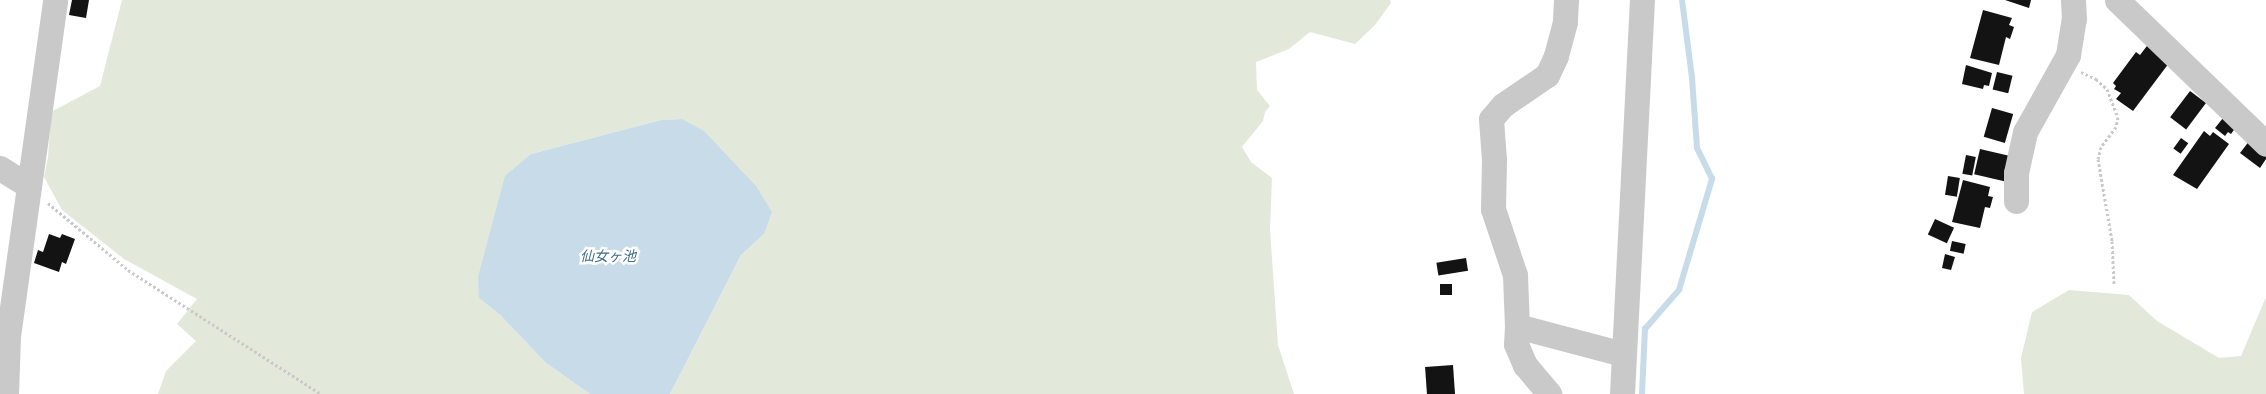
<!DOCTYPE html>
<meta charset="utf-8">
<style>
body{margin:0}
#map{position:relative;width:2266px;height:394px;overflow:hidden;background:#fff;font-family:"Archivo Narrow","Noto Sans JP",sans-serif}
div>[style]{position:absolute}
.green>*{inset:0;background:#e2e9da}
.water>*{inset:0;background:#c7dce8}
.stream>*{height:5.5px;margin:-2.75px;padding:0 2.75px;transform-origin:2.75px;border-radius:2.75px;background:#c7dce8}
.building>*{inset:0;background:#131313;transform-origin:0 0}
.path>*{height:3px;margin-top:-1.5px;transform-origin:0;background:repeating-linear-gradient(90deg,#c9c9c9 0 2.5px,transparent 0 5px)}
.minor>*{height:25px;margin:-12.5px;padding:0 12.5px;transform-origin:12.5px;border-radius:12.5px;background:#c9c9c9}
span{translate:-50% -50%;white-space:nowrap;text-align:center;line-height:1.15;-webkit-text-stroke:5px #fff;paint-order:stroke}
.water-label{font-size:14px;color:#406e87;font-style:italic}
</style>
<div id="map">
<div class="green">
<div style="clip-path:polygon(122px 0,1390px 0,1391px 3px,1375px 25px,1355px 44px,1310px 32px,1289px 49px,1256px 62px,1257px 90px,1270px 106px,1265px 112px,1263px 121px,1242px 147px,1251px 162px,1272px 178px,1270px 229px,1278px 345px,1294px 394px,670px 394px,741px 255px,764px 234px,682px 119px,661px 120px,531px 154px,479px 298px,500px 315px,546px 363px,590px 394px,158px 394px,166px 371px,196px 341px,177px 324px,197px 299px,124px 259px,62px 210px,44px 177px,48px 157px,51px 112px,100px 86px)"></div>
<div style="clip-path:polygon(2069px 290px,2129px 295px,2157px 321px,2219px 358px,2241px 356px,2266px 297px,2266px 394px,2024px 394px,2021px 358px,2032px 312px)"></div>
</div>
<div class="water">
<div style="clip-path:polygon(682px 119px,704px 131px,756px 186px,772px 212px,764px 234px,741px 255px,670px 394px,590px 394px,546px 363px,500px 315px,479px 298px,478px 277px,505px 176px,531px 154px,661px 120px)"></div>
</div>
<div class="stream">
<div style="left:1642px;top:394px;width:65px;rotate:-87.4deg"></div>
<div style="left:1645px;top:329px;width:52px;rotate:-48.9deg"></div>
<div style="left:1679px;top:290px;width:116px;rotate:-73.4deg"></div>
<div style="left:1712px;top:179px;width:34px;rotate:-116deg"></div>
<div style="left:1697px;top:148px;width:70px;rotate:-94.1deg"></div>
<div style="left:1692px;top:78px;width:79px;rotate:-97.3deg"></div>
</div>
<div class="building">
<div style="clip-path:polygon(72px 0,89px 0,86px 18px,69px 15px)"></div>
<div style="clip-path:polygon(2005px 0,2031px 0,2029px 8px)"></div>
<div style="clip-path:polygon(1983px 10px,2012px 18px,2009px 25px,2014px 27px,2010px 39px,2006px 37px,1999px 65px,1970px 58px)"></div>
<div style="clip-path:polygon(2150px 42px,2172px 59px,2133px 111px,2116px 99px,2121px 93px,2114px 89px,2116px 86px,2113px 83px,2136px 52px,2140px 55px)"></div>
<div style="clip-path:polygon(1966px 65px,1992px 73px,1989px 86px,1984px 85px,1983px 89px,1962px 84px)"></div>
<div style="left:1997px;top:72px;width:16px;height:18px;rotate:14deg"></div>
<div style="left:2190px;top:91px;width:20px;height:33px;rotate:37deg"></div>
<div style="left:1992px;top:108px;width:22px;height:30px;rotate:16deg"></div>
<div style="clip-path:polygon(2223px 118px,2236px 127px,2231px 134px,2228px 132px,2225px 136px,2215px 128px)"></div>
<div style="clip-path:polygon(2204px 131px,2210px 136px,2213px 132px,2229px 144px,2197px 189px,2173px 175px)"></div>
<div style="left:2181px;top:138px;width:9px;height:13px;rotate:36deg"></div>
<div style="clip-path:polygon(2250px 140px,2266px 152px,2266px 159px,2260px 168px,2240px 153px)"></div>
<div style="left:1980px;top:149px;width:32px;height:26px;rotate:13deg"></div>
<div style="left:1966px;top:155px;width:10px;height:19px;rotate:11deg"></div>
<div style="left:1948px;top:176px;width:12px;height:19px;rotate:9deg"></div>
<div style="clip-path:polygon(1963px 180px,1990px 187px,1988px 196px,1993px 197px,1990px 208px,1985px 207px,1980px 228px,1952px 222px)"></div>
<div style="left:1935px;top:219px;width:21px;height:17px;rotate:25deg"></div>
<div style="clip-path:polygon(49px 234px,60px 238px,62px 234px,75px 239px,66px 264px,62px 262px,59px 272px,34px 263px,38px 250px,43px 252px)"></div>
<div style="left:1952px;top:241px;width:14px;height:10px;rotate:12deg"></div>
<div style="clip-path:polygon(1945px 254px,1955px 257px,1951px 270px,1942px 268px)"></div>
<div style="left:1466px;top:258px;width:13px;height:30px;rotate:81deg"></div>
<div style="left:1440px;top:284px;width:12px;height:11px"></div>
<div style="left:1453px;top:365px;width:29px;height:28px;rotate:86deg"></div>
</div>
<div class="path">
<div style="left:2081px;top:72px;width:17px;rotate:25deg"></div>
<div style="left:2096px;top:79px;width:15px;rotate:42deg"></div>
<div style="left:2107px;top:89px;width:30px;rotate:69deg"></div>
<div style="left:2118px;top:117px;width:10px;rotate:101deg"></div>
<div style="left:2116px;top:127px;width:25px;rotate:127deg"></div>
<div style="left:2101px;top:147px;width:12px;rotate:104deg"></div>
<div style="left:2098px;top:159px;width:83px;rotate:80.3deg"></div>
<div style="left:2112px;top:241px;width:44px;rotate:87.4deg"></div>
<div style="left:48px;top:203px;width:104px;rotate:39.9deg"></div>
<div style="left:128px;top:270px;width:229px;rotate:32.7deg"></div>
</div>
<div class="minor">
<div style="left:1566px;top:0;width:22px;rotate:93deg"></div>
<div style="left:1565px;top:22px;width:35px;rotate:105deg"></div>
<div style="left:1556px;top:56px;width:21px;rotate:115deg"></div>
<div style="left:1547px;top:75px;width:53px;rotate:145.7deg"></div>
<div style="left:1503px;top:105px;width:18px;rotate:131deg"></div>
<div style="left:1491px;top:119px;width:41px;rotate:85.8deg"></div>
<div style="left:1494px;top:160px;width:49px;rotate:91.2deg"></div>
<div style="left:1493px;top:209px;width:70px;rotate:71.6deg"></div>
<div style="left:1515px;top:275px;width:51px;rotate:87.8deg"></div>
<div style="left:1517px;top:326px;width:110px;rotate:14.8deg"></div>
<div style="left:2117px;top:0;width:207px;rotate:44deg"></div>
<div style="left:0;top:168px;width:34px;rotate:32deg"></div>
<div style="left:2016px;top:201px;width:28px;rotate:-90deg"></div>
<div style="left:2016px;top:173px;width:42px;rotate:-77.6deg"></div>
<div style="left:2025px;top:132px;width:88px;rotate:-60.8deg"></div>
<div style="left:2068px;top:55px;width:36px;rotate:-81deg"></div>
<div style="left:2074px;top:19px;width:19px;rotate:-93deg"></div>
<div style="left:1517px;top:326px;width:18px;rotate:93deg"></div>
<div style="left:1516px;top:344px;width:23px;rotate:67deg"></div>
<div style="left:1525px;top:365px;width:38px;rotate:50deg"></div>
<div style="left:6px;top:394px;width:58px;rotate:-88deg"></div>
<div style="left:8px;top:336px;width:339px;rotate:-82deg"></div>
<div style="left:1622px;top:394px;width:395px;rotate:-87.1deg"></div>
</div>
<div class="water-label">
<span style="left:608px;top:256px">仙女ヶ池</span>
</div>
</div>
